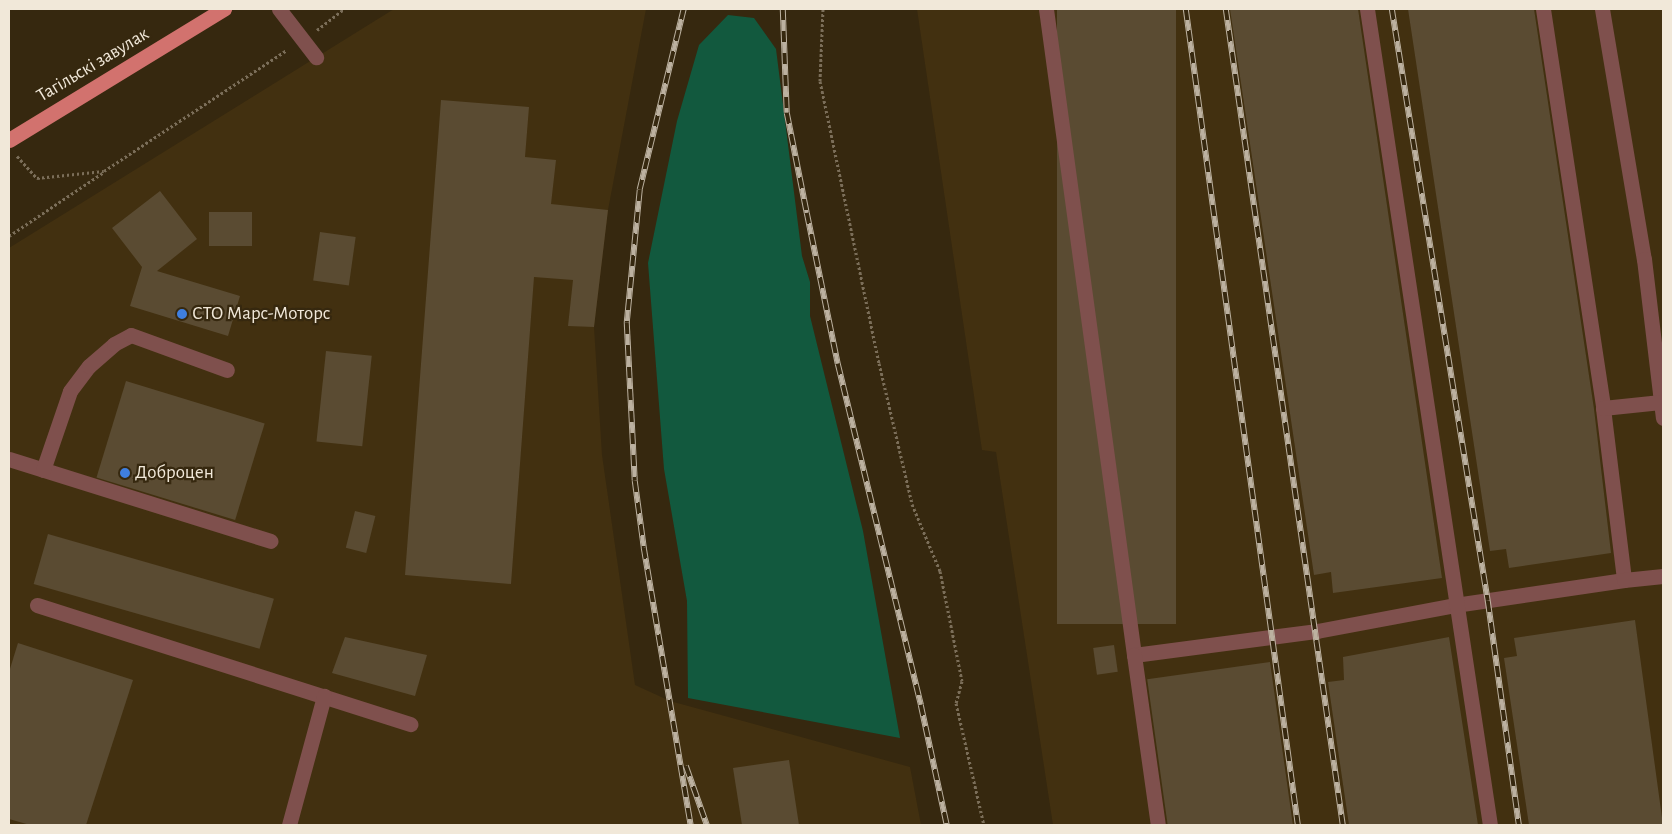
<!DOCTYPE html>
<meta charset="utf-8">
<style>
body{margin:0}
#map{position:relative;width:1672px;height:834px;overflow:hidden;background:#36280f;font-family:"Alegreya Sans",sans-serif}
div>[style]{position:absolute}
.built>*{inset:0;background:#423010}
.green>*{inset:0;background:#12593e}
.building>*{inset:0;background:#5a4b32;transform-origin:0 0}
.path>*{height:3px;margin-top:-1.5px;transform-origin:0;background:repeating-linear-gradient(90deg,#7b6e59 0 2.5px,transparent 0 5px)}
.minor>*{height:15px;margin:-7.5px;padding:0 7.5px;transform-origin:7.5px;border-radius:7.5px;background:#7f504d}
.major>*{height:15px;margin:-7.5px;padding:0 7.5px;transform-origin:7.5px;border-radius:7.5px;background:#d2726e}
.rail>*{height:5.5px;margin-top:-2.75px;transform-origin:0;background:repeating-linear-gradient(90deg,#36280f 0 11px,#bcb1a0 0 22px);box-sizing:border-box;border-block:1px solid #bcb1a0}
.dots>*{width:14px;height:14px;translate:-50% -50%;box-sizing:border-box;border:2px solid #36280f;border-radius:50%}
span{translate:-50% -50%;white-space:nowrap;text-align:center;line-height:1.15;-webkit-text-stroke:4.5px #36280f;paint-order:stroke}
.street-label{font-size:19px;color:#f1e8d9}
.poi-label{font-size:19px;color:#f1e8d9}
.left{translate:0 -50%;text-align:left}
.frame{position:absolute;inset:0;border:10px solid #f1e8d9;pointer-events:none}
</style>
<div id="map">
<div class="built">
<div style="clip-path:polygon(394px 9px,646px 9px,608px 210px,594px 327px,602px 455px,635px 685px,670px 701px,910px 767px,921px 825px,9px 825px,9px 248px)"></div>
<div style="clip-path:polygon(917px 9px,1663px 9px,1663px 825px,1053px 825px,996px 452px,982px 450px)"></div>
</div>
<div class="green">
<div style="clip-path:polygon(728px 15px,754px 18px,776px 49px,802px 256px,810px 282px,810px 316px,863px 531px,900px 738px,688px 698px,687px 601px,664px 469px,648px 263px,677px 121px,699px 45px)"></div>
</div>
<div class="building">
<div style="left:1057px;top:9px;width:119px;height:615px"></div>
<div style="clip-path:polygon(1230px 9px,1358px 9px,1442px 578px,1333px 593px,1331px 572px,1314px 575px)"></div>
<div style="clip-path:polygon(1408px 9px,1534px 9px,1594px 409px,1611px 553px,1509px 568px,1506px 549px,1490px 551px)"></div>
<div style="clip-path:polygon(441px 100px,529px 107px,525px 157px,556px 160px,551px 204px,608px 210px,594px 327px,568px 326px,573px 280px,534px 277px,511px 584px,405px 575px)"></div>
<div style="clip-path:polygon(160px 191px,197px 239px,157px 271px,240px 296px,228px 336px,130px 306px,142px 267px,112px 228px)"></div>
<div style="left:209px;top:212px;width:43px;height:34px"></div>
<div style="left:320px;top:232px;width:36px;height:49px;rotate:8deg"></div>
<div style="left:326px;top:351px;width:46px;height:91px;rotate:6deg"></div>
<div style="left:126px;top:381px;width:145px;height:101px;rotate:17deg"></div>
<div style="left:355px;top:511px;width:21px;height:38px;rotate:14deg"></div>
<div style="left:48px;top:534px;width:235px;height:52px;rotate:16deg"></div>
<div style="clip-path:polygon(1635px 620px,1663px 825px,1529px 825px,1504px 658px,1517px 656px,1514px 638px)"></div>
<div style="clip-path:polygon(345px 637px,427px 655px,415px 696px,332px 673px)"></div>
<div style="clip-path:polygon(1449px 637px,1478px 825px,1349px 825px,1328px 682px,1344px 680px,1343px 657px)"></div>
<div style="clip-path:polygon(18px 643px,133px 680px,86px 825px,30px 825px,9px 819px,9px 672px)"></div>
<div style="left:1114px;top:645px;width:27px;height:21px;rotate:82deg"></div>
<div style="left:1270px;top:662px;width:165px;height:124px;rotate:82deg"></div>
<div style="clip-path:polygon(789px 760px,799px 825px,742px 825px,733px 768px)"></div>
</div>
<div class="path">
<div style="left:823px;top:9px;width:72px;rotate:92.4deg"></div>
<div style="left:820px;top:81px;width:288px;rotate:78.2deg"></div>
<div style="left:879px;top:363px;width:145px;rotate:76.8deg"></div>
<div style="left:912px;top:504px;width:73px;rotate:67.3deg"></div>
<div style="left:940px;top:571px;width:112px;rotate:78.7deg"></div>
<div style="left:962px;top:681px;width:23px;rotate:105deg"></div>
<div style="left:956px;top:703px;width:125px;rotate:77.1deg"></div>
<div style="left:317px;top:30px;width:34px;rotate:-38deg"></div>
<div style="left:17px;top:156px;width:30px;rotate:48deg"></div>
<div style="left:37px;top:178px;width:67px;rotate:-6deg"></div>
<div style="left:104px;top:171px;width:219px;rotate:-33.5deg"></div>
<div style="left:9px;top:236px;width:115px;rotate:-34deg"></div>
</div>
<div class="minor">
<div style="left:279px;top:9px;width:61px;rotate:52.4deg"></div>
<div style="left:1046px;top:9px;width:652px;rotate:82.24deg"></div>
<div style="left:1134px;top:655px;width:185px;rotate:-7.5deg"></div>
<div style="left:1317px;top:631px;width:140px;rotate:-10.7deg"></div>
<div style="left:1455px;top:605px;width:171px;rotate:-8.4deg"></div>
<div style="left:1367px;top:9px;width:825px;rotate:81.43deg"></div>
<div style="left:1543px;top:9px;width:403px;rotate:81.4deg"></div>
<div style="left:1603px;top:408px;width:173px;rotate:83deg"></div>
<div style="left:1624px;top:580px;width:39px;rotate:-6deg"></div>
<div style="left:1602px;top:9px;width:254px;rotate:80.5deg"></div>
<div style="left:1644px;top:259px;width:160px;rotate:83.2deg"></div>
<div style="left:1603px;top:408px;width:58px;rotate:-5.9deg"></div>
<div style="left:9px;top:459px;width:274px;rotate:17.4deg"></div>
<div style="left:43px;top:470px;width:83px;rotate:-71.1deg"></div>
<div style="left:70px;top:391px;width:31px;rotate:-53deg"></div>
<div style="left:89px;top:366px;width:33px;rotate:-41deg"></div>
<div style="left:114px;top:344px;width:19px;rotate:-28deg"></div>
<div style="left:131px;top:335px;width:102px;rotate:20deg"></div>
<div style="left:37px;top:605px;width:392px;rotate:17.7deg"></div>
<div style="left:1134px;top:655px;width:172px;rotate:82deg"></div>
<div style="left:289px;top:825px;width:134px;rotate:-74.8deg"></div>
</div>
<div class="major">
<div style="left:9px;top:140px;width:252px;rotate:-31.4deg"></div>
</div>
<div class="rail">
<div style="left:684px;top:9px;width:186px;rotate:103.7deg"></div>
<div style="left:640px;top:190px;width:134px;rotate:95.6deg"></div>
<div style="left:627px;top:323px;width:158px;rotate:87.1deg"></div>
<div style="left:635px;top:481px;width:68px;rotate:82.3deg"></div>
<div style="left:644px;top:548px;width:281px;rotate:80.4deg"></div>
<div style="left:783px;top:9px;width:104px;rotate:87.8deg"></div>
<div style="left:787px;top:113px;width:102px;rotate:78.7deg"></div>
<div style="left:807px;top:213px;width:154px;rotate:78.4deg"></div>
<div style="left:838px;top:364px;width:351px;rotate:76.3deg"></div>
<div style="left:921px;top:705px;width:123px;rotate:77.8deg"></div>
<div style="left:1186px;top:9px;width:824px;rotate:82.18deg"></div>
<div style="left:1226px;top:9px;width:824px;rotate:81.84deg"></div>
<div style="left:1392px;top:9px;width:600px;rotate:80.79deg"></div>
<div style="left:1488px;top:601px;width:226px;rotate:82.1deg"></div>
<div style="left:686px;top:766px;width:63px;rotate:70.4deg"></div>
</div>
<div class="dots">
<div style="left:182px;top:314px;background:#3f7fe0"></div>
<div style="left:125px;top:473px;background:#3f7fe0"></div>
</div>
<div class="street-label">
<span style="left:93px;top:65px;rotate:-31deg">Тагільскі завулак</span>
</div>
<div class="poi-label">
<span class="left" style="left:192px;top:314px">СТО Марс-Моторс</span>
<span class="left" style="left:135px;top:473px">Доброцен</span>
</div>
<div class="frame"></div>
</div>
